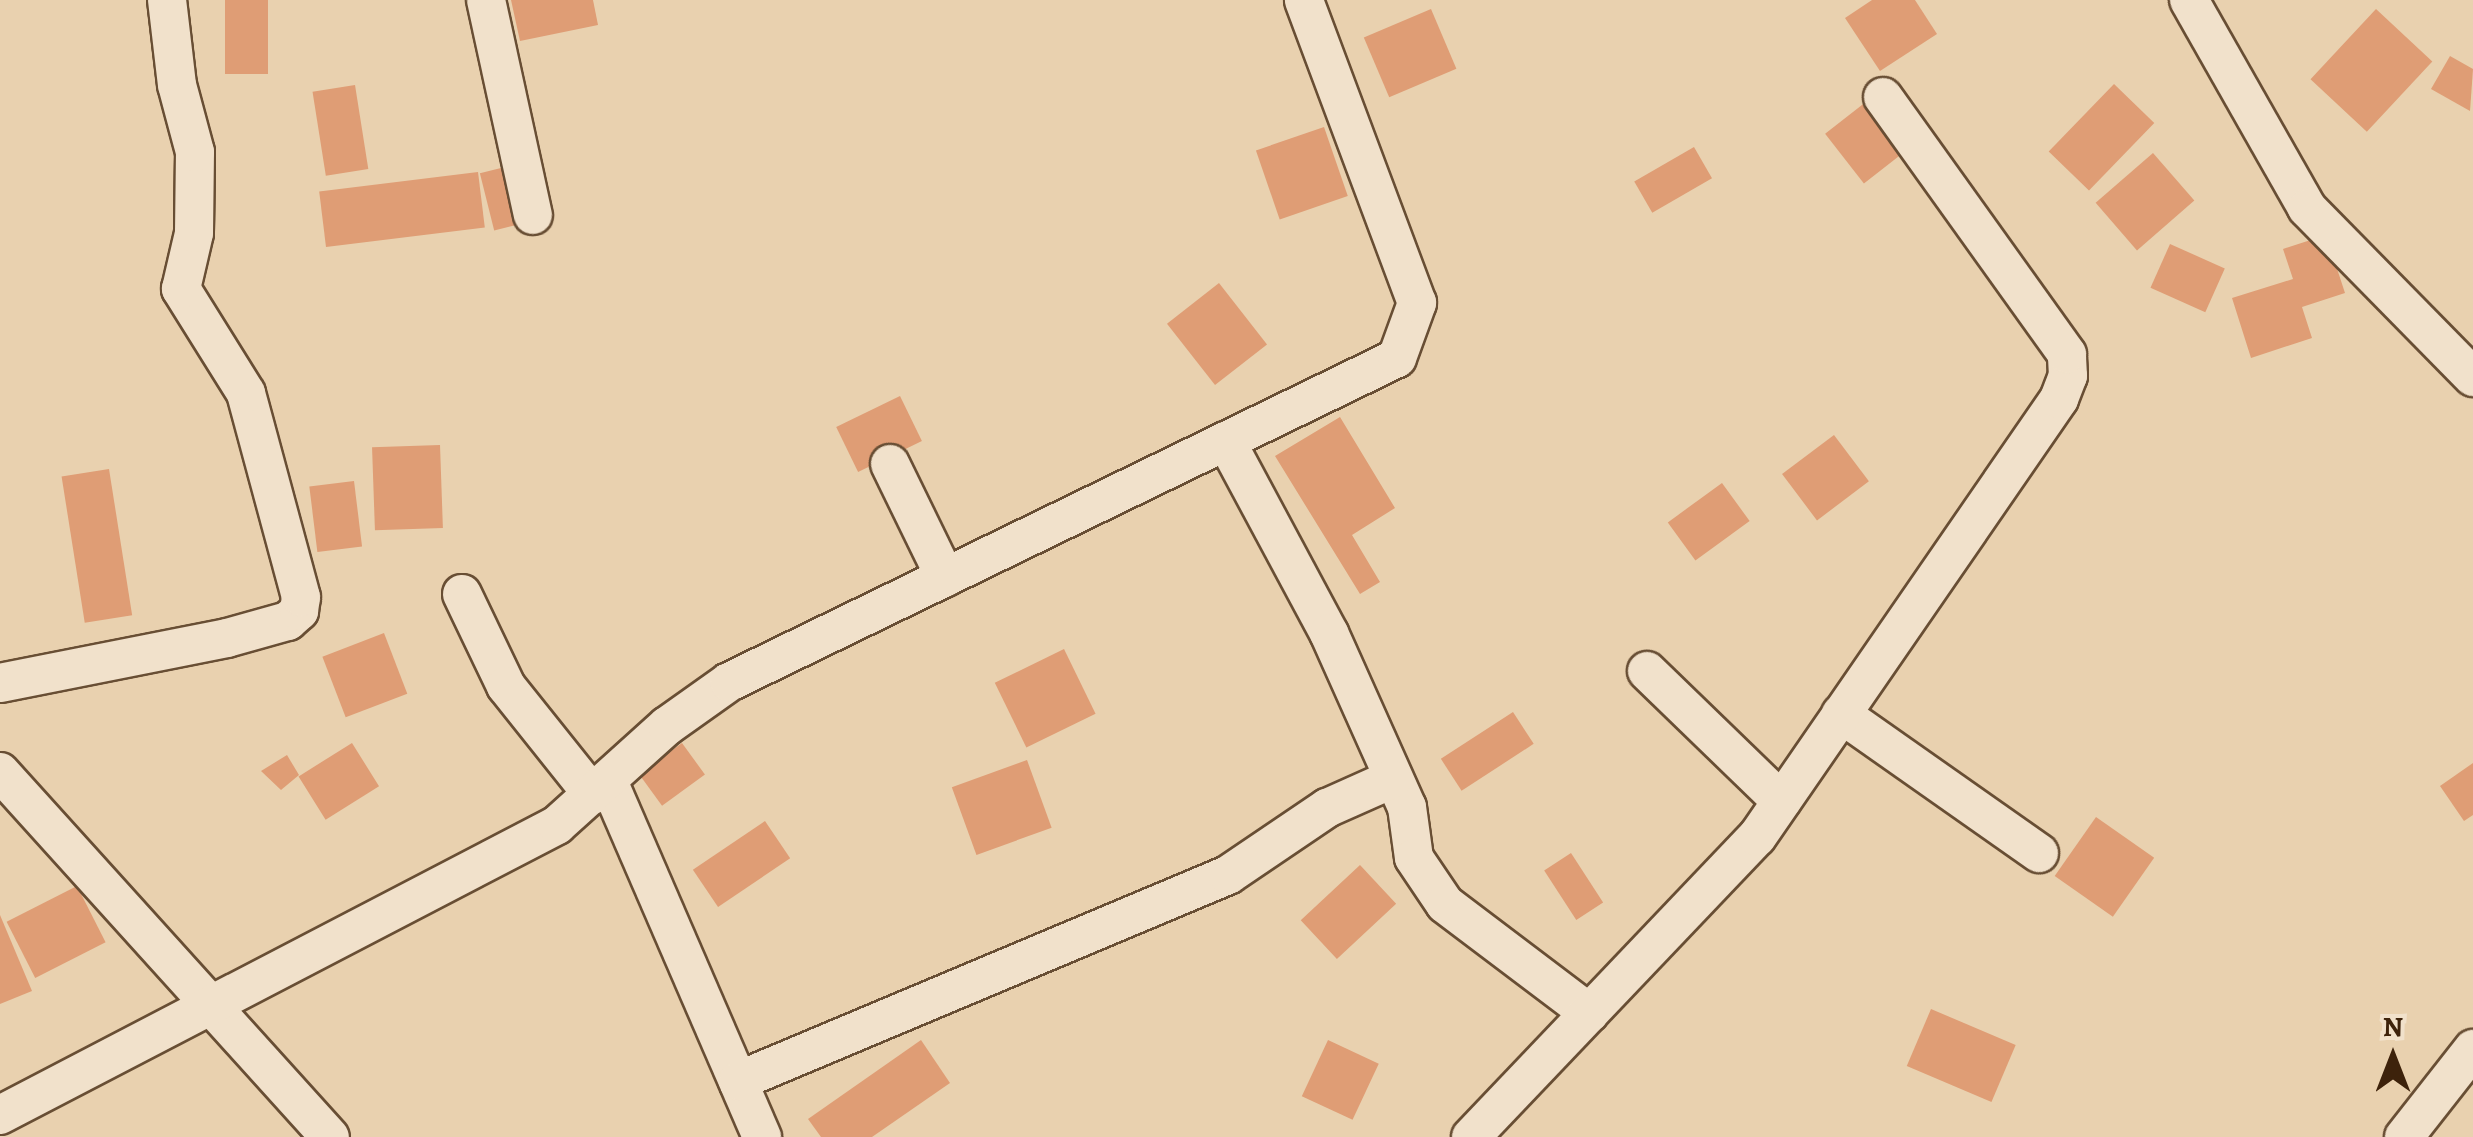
<!DOCTYPE html>
<style>
body{margin:0}
#map{position:relative;width:2473px;height:1137px;overflow:hidden;background:#e9d1af;font-family:Alegreya,serif}
div>[style]{position:absolute}
.building>*{inset:0;background:#df9d75;transform-origin:0 0}
.roads{filter:drop-shadow(2px 0 #684e34) drop-shadow(-2px 0 #684e34) drop-shadow(0 2px #684e34) drop-shadow(0 -2px #684e34)}
.minor>*{height:38px;margin:-19px;padding:0 19px;transform-origin:19px;border-radius:19px;background:#f1e1cb}
span{translate:-50% -50%;white-space:nowrap;text-align:center;line-height:1.15;-webkit-text-stroke:10px #f1e1cb;paint-order:stroke}
.north{position:absolute;left:2343px;top:1007px;width:100px;height:100px;-webkit-text-stroke:8px #f1e1cb;paint-order:stroke;rotate:0deg;font-size:28px;font-weight:700;line-height:40px;text-align:center;color:#3d220b}
.north::after{content:'';display:block;margin:auto;width:35px;height:45px;background:#3d220b;clip-path:polygon(50% 0,100% 100%,50% 72%,0 100%)}
</style>
<div id="map">
<div class="building">
<div style="left:225px;top:0;width:43px;height:74px"></div>
<div style="clip-path:polygon(511px 0,593px 0,598px 25px,520px 41px)"></div>
<div style="clip-path:polygon(1872px 0,1915px 0,1937px 34px,1880px 71px,1845px 18px)"></div>
<div style="left:1431px;top:9px;width:65px;height:73px;rotate:67deg"></div>
<div style="left:2376px;top:9px;width:77px;height:96px;rotate:43deg"></div>
<div style="clip-path:polygon(2450px 56px,2473px 69px,2470px 111px,2431px 89px)"></div>
<div style="left:2114px;top:84px;width:56px;height:94px;rotate:44deg"></div>
<div style="left:355px;top:85px;width:85px;height:43px;rotate:81deg"></div>
<div style="left:1885px;top:87px;width:63px;height:76px;rotate:52deg"></div>
<div style="left:1324px;top:127px;width:73px;height:72px;rotate:71deg"></div>
<div style="left:1694px;top:147px;width:36px;height:69px;rotate:60deg"></div>
<div style="left:2153px;top:153px;width:63px;height:76px;rotate:49deg"></div>
<div style="left:509px;top:166px;width:59px;height:30px;rotate:76deg"></div>
<div style="left:478px;top:172px;width:56px;height:160px;rotate:83deg"></div>
<div style="clip-path:polygon(2326px 235px,2345px 293px,2302px 307px,2312px 338px,2251px 358px,2232px 298px,2293px 279px,2283px 249px)"></div>
<div style="left:2170px;top:244px;width:60px;height:48px;rotate:24deg"></div>
<div style="left:1219px;top:283px;width:78px;height:66px;rotate:52deg"></div>
<div style="left:900px;top:396px;width:50px;height:71px;rotate:64deg"></div>
<div style="clip-path:polygon(1340px 417px,1395px 508px,1352px 535px,1380px 582px,1360px 594px,1275px 456px)"></div>
<div style="left:1834px;top:435px;width:58px;height:65px;rotate:53deg"></div>
<div style="left:440px;top:445px;width:83px;height:68px;rotate:88deg"></div>
<div style="left:109px;top:469px;width:148px;height:48px;rotate:81deg"></div>
<div style="left:354px;top:481px;width:66px;height:45px;rotate:83deg"></div>
<div style="left:1722px;top:483px;width:47px;height:67px;rotate:54deg"></div>
<div style="left:384px;top:633px;width:65px;height:66px;rotate:69deg"></div>
<div style="left:1064px;top:649px;width:72px;height:77px;rotate:64deg"></div>
<div style="left:1513px;top:712px;width:38px;height:86px;rotate:57deg"></div>
<div style="left:352px;top:743px;width:51px;height:63px;rotate:58deg"></div>
<div style="left:682px;top:743px;width:39px;height:53px;rotate:54deg"></div>
<div style="clip-path:polygon(287px 755px,299px 775px,281px 790px,261px 771px)"></div>
<div style="left:1027px;top:760px;width:72px;height:80px;rotate:70deg"></div>
<div style="clip-path:polygon(2473px 763px,2473px 815px,2464px 821px,2440px 786px)"></div>
<div style="left:2096px;top:817px;width:71px;height:72px;rotate:35deg"></div>
<div style="left:765px;top:821px;width:45px;height:87px;rotate:56deg"></div>
<div style="left:1571px;top:853px;width:59px;height:32px;rotate:57deg"></div>
<div style="left:1360px;top:865px;width:53px;height:81px;rotate:47deg"></div>
<div style="left:77px;top:886px;width:63px;height:79px;rotate:63deg"></div>
<div style="clip-path:polygon(0 915px,32px 991px,0 1004px)"></div>
<div style="left:1931px;top:1009px;width:92px;height:62px;rotate:23deg"></div>
<div style="clip-path:polygon(921px 1040px,950px 1083px,872px 1137px,821px 1137px,808px 1119px)"></div>
<div style="left:1328px;top:1040px;width:56px;height:62px;rotate:25deg"></div>
</div>
<div class="roads">
<div class="minor">
<div style="left:486px;top:0;width:220px;rotate:77.7deg"></div>
<div style="left:2189px;top:0;width:239px;rotate:60.4deg"></div>
<div style="left:2307px;top:208px;width:237px;rotate:45.5deg"></div>
<div style="left:1226px;top:441px;width:218px;rotate:61.8deg"></div>
<div style="left:1329px;top:633px;width:191px;rotate:65.9deg"></div>
<div style="left:1407px;top:807px;width:51px;rotate:82.2deg"></div>
<div style="left:1414px;top:858px;width:55px;rotate:56deg"></div>
<div style="left:1445px;top:904px;width:181px;rotate:37.1deg"></div>
<div style="left:890px;top:464px;width:126px;rotate:64deg"></div>
<div style="left:462px;top:594px;width:102px;rotate:64.4deg"></div>
<div style="left:506px;top:686px;width:139px;rotate:51.4deg"></div>
<div style="left:1647px;top:671px;width:187px;rotate:44.1deg"></div>
<div style="left:0;top:683px;width:231px;rotate:-11.2deg"></div>
<div style="left:227px;top:638px;width:63px;rotate:-15.6deg"></div>
<div style="left:288px;top:621px;width:15px;rotate:-42deg"></div>
<div style="left:299px;top:611px;width:14px;rotate:-82deg"></div>
<div style="left:301px;top:597px;width:211px;rotate:-105.1deg"></div>
<div style="left:246px;top:393px;width:123px;rotate:-122deg"></div>
<div style="left:181px;top:289px;width:57px;rotate:-76.9deg"></div>
<div style="left:194px;top:233px;width:81px;rotate:-89.3deg"></div>
<div style="left:195px;top:152px;width:69px;rotate:-105deg"></div>
<div style="left:177px;top:85px;width:86px;rotate:-96.7deg"></div>
<div style="left:1841px;top:714px;width:242px;rotate:35.1deg"></div>
<div style="left:0;top:772px;width:492px;rotate:47.9deg"></div>
<div style="left:608px;top:781px;width:388px;rotate:66.6deg"></div>
<div style="left:738px;top:1081px;width:532px;rotate:-22.8deg"></div>
<div style="left:1228px;top:875px;width:120px;rotate:-34.1deg"></div>
<div style="left:1327px;top:808px;width:71px;rotate:-24deg"></div>
<div style="left:0;top:1115px;width:628px;rotate:-27.5deg"></div>
<div style="left:557px;top:825px;width:148px;rotate:-42deg"></div>
<div style="left:667px;top:726px;width:76px;rotate:-35.4deg"></div>
<div style="left:729px;top:682px;width:742px;rotate:-25.87deg"></div>
<div style="left:1397px;top:358px;width:59px;rotate:-70deg"></div>
<div style="left:1417px;top:303px;width:323px;rotate:-110.5deg"></div>
<div style="left:1471px;top:1137px;width:414px;rotate:-46.4deg"></div>
<div style="left:1757px;top:837px;width:532px;rotate:-55.41deg"></div>
<div style="left:2059px;top:399px;width:25px;rotate:-69deg"></div>
<div style="left:2068px;top:376px;width:22px;rotate:-93deg"></div>
<div style="left:2067px;top:354px;width:316px;rotate:-125.6deg"></div>
<div style="left:2404px;top:1137px;width:112px;rotate:-51.9deg"></div>
</div>
</div>
<div class="north">N</div>
</div>
